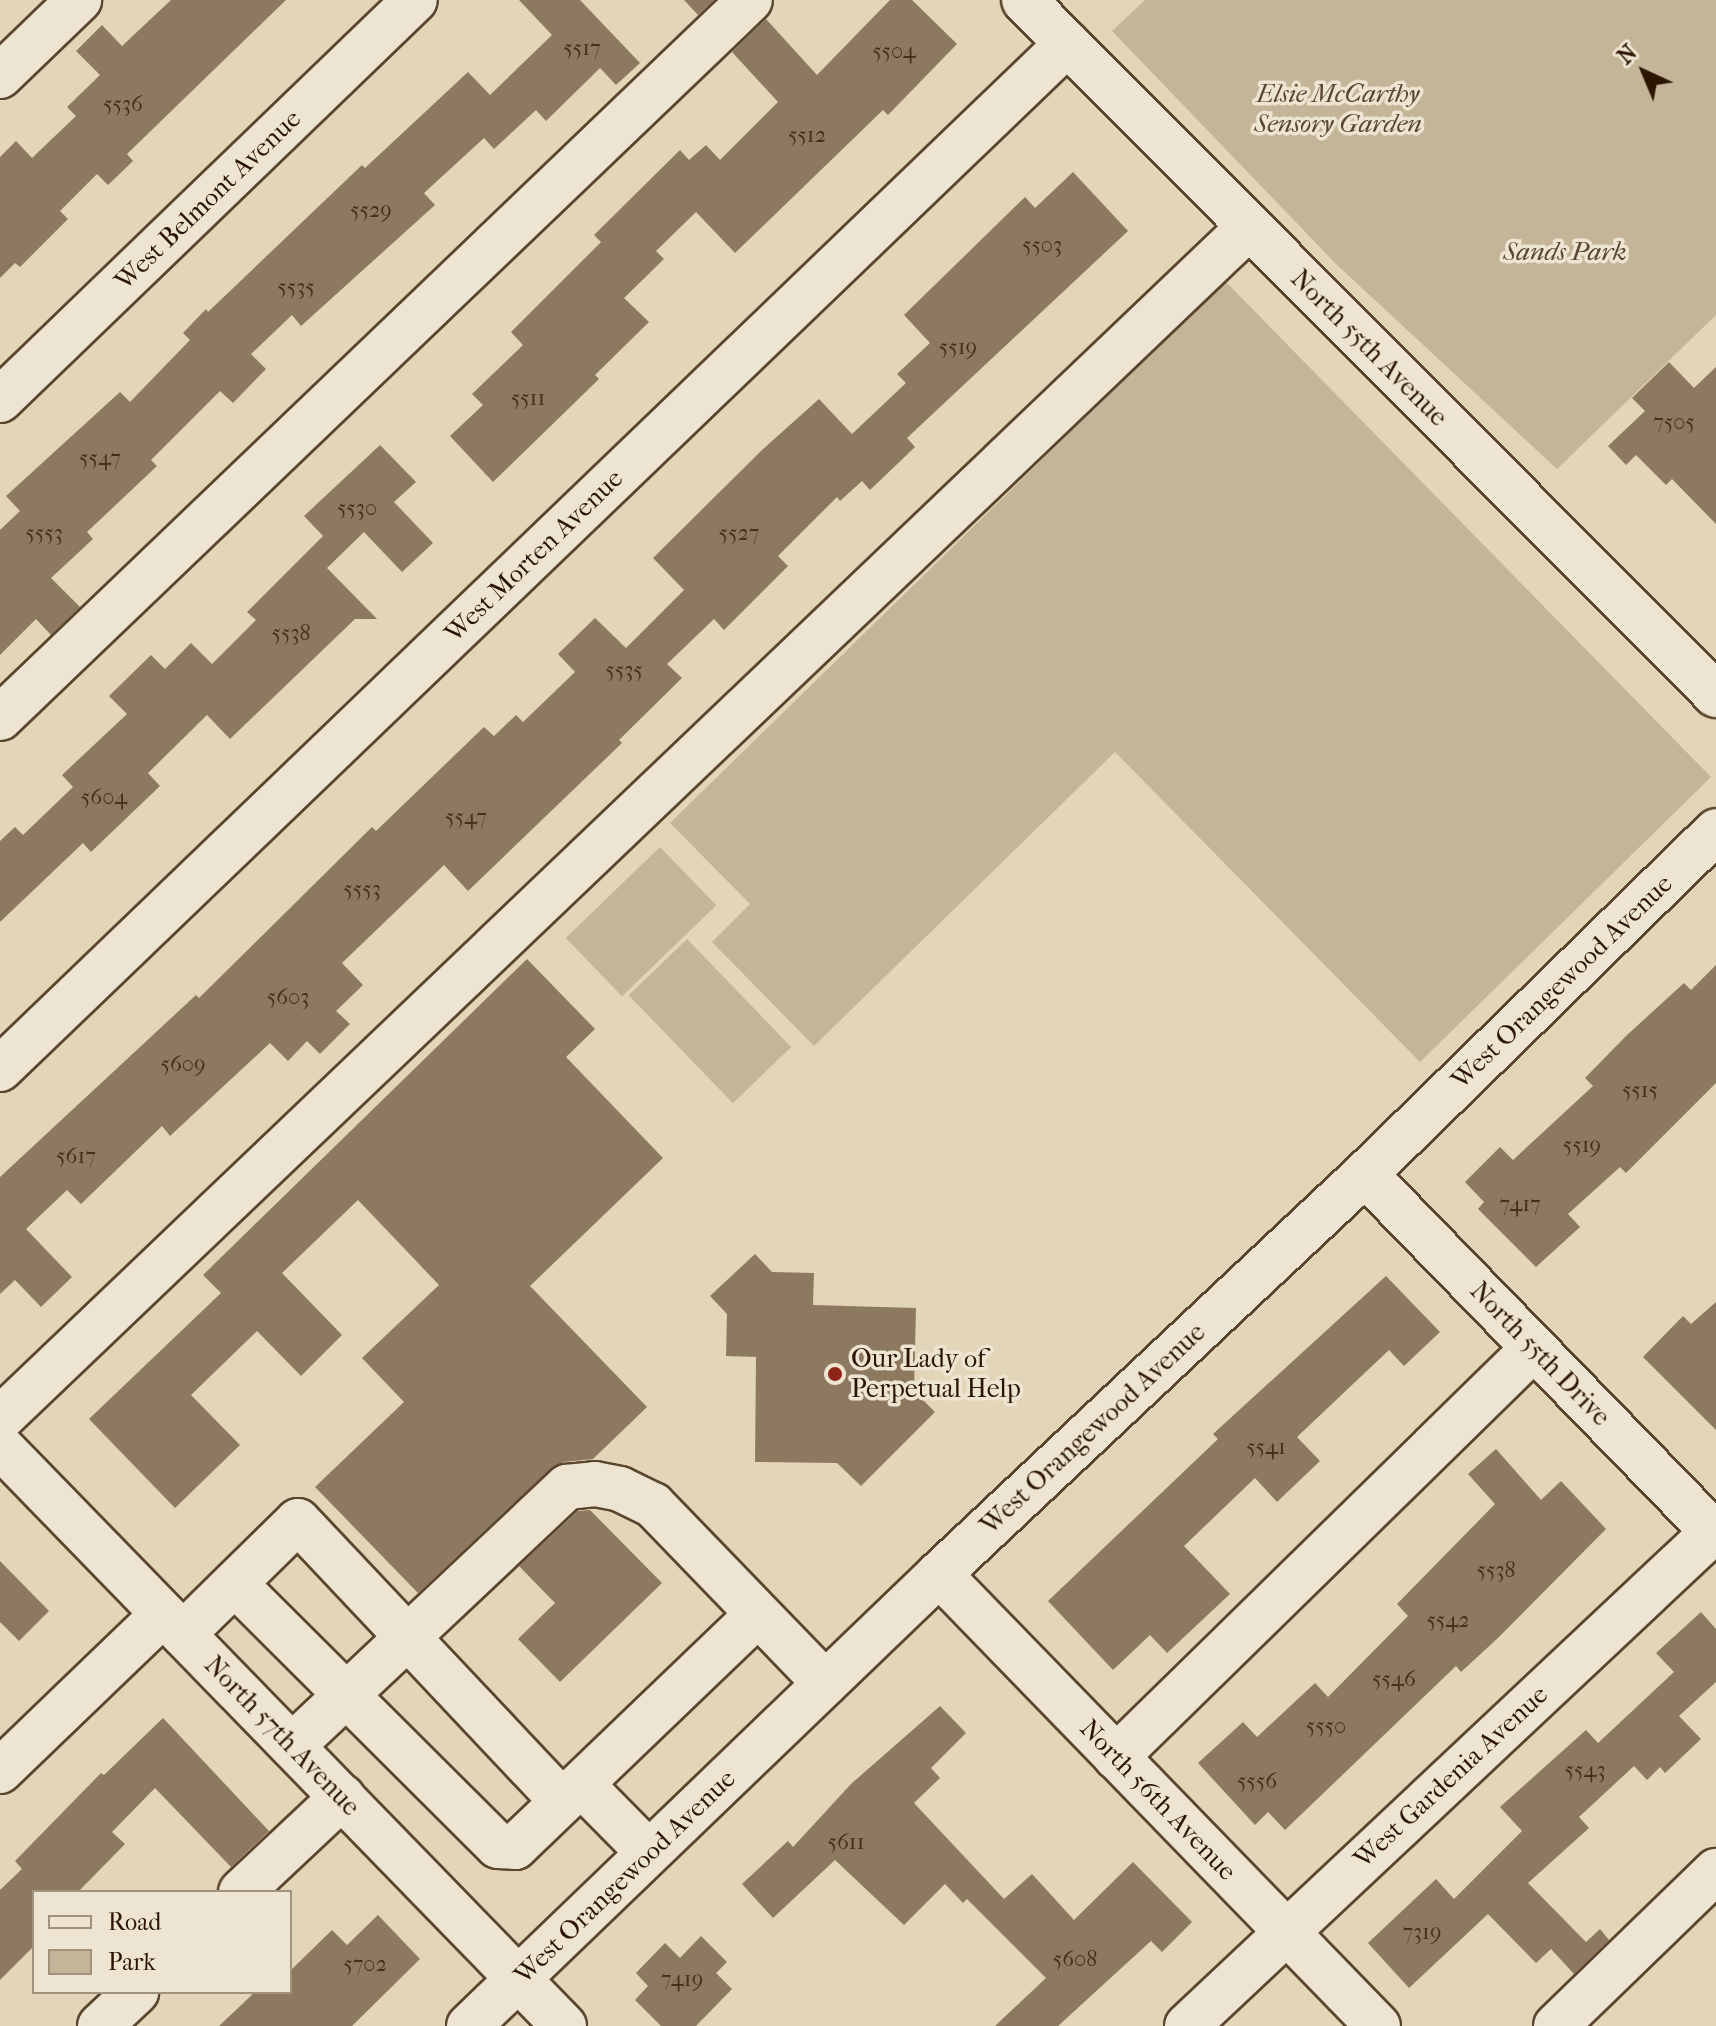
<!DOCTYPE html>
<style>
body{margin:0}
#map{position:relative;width:1716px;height:2026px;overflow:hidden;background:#e3d5b8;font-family:"IM FELL French Canon",serif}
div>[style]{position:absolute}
.green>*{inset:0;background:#c4b599;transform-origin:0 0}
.building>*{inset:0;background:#8c7960}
.roads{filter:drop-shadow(2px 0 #5a462e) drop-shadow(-2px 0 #5a462e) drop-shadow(0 2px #5a462e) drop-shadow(0 -2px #5a462e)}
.minor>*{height:44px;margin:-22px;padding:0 22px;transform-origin:22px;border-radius:22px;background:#ede4d1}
.dots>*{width:22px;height:22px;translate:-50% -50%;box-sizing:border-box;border:4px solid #ede4d1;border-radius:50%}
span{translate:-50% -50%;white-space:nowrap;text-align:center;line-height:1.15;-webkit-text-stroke:7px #ede4d1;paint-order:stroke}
.number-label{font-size:22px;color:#452f18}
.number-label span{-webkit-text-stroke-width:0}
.park-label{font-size:26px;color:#5a462e;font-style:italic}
.street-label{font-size:26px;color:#2d1600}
.poi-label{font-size:26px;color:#2d1600}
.left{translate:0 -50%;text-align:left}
.legend{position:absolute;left:32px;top:1890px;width:260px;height:104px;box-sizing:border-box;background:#ede4d1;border:2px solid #a0927d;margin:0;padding:10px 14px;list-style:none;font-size:24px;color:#2d1600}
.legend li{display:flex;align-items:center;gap:16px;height:40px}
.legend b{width:40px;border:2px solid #a0927d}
.north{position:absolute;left:1604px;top:32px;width:80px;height:80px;-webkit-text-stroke:6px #ede4d1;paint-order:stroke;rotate:316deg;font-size:22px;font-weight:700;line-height:32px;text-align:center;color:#2d1600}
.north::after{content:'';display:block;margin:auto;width:28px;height:36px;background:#2d1600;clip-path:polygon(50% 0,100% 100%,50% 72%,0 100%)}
</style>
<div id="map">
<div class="green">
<div style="clip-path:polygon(1145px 0,1716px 0,1716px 315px,1557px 469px,1336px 264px,1112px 31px)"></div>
<div style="clip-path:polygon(1225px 281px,1711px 777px,1420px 1062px,1115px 752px,814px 1046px,712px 942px,750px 904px,670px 823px)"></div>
<div style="left:660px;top:847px;width:81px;height:131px;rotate:46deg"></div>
<div style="left:687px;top:939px;width:150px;height:81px;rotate:46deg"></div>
</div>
<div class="building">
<div style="clip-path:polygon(171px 0,286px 0,127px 154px,133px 161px,108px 185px,97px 174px,60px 211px,68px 219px,20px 267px,15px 263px,0 278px,0 157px,16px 141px,32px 158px,76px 116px,67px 107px,100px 75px,76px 51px,102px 25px,122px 46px)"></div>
<div style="clip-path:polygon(519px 0,580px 0,640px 63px,616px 85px,600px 68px,546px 121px,536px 110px,494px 149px,484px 138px,424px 193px,435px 205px,301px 326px,292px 315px,251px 354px,266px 369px,233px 403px,220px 391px,151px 460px,157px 466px,87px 532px,93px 539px,51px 578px,80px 607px,51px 635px,36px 619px,0 655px,0 530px,20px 511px,6px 496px,120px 392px,130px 402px,190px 340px,183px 333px,206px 309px,208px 312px,362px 165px,365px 168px,468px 72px,490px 95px,552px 35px)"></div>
<div style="clip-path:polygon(684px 0,714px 0,698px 15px)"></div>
<div style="clip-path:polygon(890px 0,912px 0,957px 44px,888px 115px,883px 110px,735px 253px,696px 212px,656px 251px,664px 259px,624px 298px,649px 322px,595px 375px,599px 379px,493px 482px,450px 436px,483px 405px,472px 394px,523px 345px,511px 332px,601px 242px,594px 235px,680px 150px,689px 160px,706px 145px,720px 160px,778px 102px,732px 52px,766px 19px,817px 75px)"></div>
<div style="clip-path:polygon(1073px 172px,1128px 231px,907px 438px,915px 447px,870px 490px,862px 481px,840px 501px,837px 497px,778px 556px,788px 566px,724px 630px,714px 619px,667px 664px,682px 678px,619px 740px,622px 743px,468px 891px,444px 865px,342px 963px,363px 985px,336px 1011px,350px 1024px,320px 1054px,307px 1041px,288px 1061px,270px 1043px,170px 1136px,162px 1126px,81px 1204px,67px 1190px,26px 1229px,72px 1277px,41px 1307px,15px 1280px,0 1294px,0 1177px,196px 995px,199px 998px,372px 827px,376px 831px,484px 727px,494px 736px,516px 715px,523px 722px,575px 672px,558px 654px,595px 618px,626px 648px,684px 590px,653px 558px,761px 451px,819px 399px,852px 434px,906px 383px,897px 374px,930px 343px,904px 315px,1025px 197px,1035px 208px)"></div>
<div style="clip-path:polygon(1669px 362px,1694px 388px,1716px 367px,1716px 524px,1672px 479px,1666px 485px,1636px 455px,1626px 465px,1608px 446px,1645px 411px,1632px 398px)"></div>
<div style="clip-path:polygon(380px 445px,416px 482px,394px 502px,433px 543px,402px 572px,364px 532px,327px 568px,377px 619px,355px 619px,230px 739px,207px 715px,148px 773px,160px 786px,91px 852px,83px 843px,0 922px,0 841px,15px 827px,23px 835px,73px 787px,62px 775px,127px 714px,109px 696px,151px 655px,165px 669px,191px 643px,212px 664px,256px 620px,247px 612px,323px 536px,304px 516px)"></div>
<div style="clip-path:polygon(527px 959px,595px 1029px,566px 1057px,663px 1158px,530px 1286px,647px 1407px,593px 1459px,564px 1462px,550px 1469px,418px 1593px,315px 1487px,404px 1402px,362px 1358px,439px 1285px,358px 1200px,282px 1273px,342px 1335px,301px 1376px,257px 1331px,191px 1395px,240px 1445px,175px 1508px,89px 1419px,221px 1293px,203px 1275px)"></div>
<div style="clip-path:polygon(1716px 965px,1716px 1083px,1626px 1173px,1620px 1167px,1568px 1214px,1580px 1227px,1536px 1267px,1478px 1209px,1484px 1202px,1465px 1182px,1500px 1147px,1513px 1160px,1593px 1086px,1585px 1078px,1626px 1036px,1684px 983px,1691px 990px)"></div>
<div style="clip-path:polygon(755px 1254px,772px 1272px,814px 1273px,813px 1305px,916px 1308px,914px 1391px,935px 1412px,861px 1486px,837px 1463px,755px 1462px,756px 1357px,726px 1356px,727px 1314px,710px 1296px)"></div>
<div style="clip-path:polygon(1386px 1276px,1440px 1332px,1404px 1366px,1389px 1350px,1297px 1437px,1320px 1461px,1277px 1502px,1255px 1478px,1184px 1546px,1230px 1594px,1167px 1653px,1150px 1635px,1113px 1670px,1048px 1601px,1218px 1439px,1213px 1434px)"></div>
<div style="clip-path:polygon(1716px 1302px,1716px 1430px,1643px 1357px,1683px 1316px,1691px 1324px)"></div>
<div style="clip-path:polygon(1496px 1449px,1541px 1500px,1561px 1481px,1606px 1529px,1499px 1637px,1461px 1672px,1456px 1666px,1285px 1830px,1268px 1812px,1255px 1825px,1198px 1763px,1243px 1722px,1257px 1737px,1315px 1683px,1328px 1697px,1408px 1616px,1397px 1604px,1495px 1504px,1468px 1474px)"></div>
<div style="clip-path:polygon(590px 1510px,662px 1583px,560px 1682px,518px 1639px,555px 1603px,519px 1566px,578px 1511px)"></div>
<div style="clip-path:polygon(0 1561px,49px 1611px,19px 1641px,0 1622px)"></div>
<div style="clip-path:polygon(1701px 1612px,1716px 1629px,1716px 1682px,1679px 1716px,1701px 1739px,1665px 1773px,1660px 1767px,1647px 1780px,1634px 1766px,1579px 1817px,1589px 1828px,1528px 1883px,1586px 1942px,1600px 1929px,1609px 1940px,1574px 1974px,1551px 1949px,1536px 1963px,1488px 1914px,1409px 1988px,1368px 1943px,1436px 1879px,1454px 1899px,1522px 1831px,1500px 1807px,1586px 1730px,1598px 1743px,1674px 1672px,1656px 1653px)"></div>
<div style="clip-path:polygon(940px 1706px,966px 1733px,931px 1768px,940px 1778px,914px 1803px,1004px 1899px,1032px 1874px,1074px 1920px,1133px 1862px,1192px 1922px,1162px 1952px,1151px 1941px,1058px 2026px,995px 2026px,1046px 1978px,967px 1899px,963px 1903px,945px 1884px,904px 1925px,835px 1860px,773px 1918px,742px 1884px,788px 1841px,793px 1847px,851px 1784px)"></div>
<div style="clip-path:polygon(163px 1718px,269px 1831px,231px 1867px,155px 1788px,112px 1832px,125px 1844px,78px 1892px,34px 1892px,34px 1946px,0 1980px,0 1890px,22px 1869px,15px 1861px,101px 1773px,104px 1775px)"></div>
<div style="clip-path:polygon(378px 1915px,420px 1959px,352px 2026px,219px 2026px,255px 1992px,290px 1992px,290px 1971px,332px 1930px,347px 1945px)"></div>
<div style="clip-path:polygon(701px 1936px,727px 1962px,716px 1973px,732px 1989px,696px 2026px,661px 2026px,635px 2000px,648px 1986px,636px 1973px,665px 1943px,680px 1958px)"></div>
</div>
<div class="roads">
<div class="minor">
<div style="left:1024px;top:0;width:981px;rotate:45.12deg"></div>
<div style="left:0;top:76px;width:110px;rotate:-43.9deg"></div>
<div style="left:0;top:400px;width:576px;rotate:-43.95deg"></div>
<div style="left:0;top:718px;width:1038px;rotate:-43.75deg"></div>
<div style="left:0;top:1069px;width:1480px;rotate:-43.85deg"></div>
<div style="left:1365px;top:1174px;width:504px;rotate:45.8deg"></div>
<div style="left:0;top:1419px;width:1725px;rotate:-43.66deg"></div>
<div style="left:0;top:1446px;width:809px;rotate:45.8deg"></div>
<div style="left:939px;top:1574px;width:630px;rotate:45.84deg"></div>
<div style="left:235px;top:1584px;width:371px;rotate:44.9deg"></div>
<div style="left:498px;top:1846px;width:17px;rotate:3deg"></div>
<div style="left:515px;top:1847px;width:335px;rotate:-43.8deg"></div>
<div style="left:183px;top:1634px;width:161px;rotate:-44.5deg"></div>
<div style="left:298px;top:1521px;width:383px;rotate:46.7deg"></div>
<div style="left:292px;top:1746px;width:378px;rotate:-43.3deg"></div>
<div style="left:567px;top:1487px;width:28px;rotate:-6deg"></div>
<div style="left:595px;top:1484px;width:25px;rotate:11deg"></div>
<div style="left:620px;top:1489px;width:37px;rotate:26deg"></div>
<div style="left:653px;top:1505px;width:248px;rotate:46deg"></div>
<div style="left:1116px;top:1757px;width:585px;rotate:-44.38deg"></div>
<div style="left:0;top:1771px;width:226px;rotate:-43.9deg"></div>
<div style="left:582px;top:1785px;width:95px;rotate:45.4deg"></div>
<div style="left:241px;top:1892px;width:139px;rotate:-43.2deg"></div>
<div style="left:100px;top:2026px;width:50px;rotate:-43.4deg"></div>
<div style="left:469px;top:2026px;width:652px;rotate:-43.88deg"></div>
<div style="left:939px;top:1574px;width:584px;rotate:-43.2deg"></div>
<div style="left:1365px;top:1174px;width:491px;rotate:-44.3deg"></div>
<div style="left:1187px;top:2026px;width:726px;rotate:-43.21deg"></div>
<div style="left:1556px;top:2026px;width:223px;rotate:-44.1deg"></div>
</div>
</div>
<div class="dots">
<div style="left:835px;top:1374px;background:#8f2418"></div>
</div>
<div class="number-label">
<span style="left:582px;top:49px">5517</span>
<span style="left:894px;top:52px">5504</span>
<span style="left:123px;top:105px">5536</span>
<span style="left:807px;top:136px">5512</span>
<span style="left:371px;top:211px">5529</span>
<span style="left:1042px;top:246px">5503</span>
<span style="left:296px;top:288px">5535</span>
<span style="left:958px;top:348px">5519</span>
<span style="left:528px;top:399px">5511</span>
<span style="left:1674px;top:423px">7505</span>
<span style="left:100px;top:459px">5547</span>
<span style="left:357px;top:509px">5530</span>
<span style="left:44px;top:534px">5553</span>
<span style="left:739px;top:534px">5527</span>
<span style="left:291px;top:634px">5538</span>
<span style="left:624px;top:671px">5535</span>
<span style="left:104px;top:798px">5604</span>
<span style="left:466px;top:818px">5547</span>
<span style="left:362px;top:890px">5553</span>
<span style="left:288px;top:998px">5603</span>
<span style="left:183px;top:1065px">5609</span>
<span style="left:1640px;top:1091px">5515</span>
<span style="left:1582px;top:1146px">5519</span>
<span style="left:76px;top:1157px">5617</span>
<span style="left:1520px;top:1205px">7417</span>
<span style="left:1266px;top:1448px">5541</span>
<span style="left:1496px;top:1571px">5538</span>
<span style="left:1448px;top:1621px">5542</span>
<span style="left:1394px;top:1680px">5546</span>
<span style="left:1326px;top:1727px">5550</span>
<span style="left:1585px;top:1771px">5543</span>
<span style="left:1257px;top:1782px">5556</span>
<span style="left:846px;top:1843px">5611</span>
<span style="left:1422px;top:1933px">7319</span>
<span style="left:1075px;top:1960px">5608</span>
<span style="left:365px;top:1965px">5702</span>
<span style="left:682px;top:1980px">7419</span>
</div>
<div class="park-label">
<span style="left:1338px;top:109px">Elsie McCarthy<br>Sensory Garden</span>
<span style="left:1565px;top:252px">Sands Park</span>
</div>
<div class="street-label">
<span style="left:208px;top:200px;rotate:-44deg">West Belmont Avenue</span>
<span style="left:1369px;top:348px;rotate:45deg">North 55th Avenue</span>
<span style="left:534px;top:556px;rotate:-44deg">West Morten Avenue</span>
<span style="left:1562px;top:982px;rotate:-44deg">West Orangewood Avenue</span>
<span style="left:1540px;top:1354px;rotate:46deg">North 55th Drive</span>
<span style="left:1093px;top:1429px;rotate:-43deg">West Orangewood Avenue</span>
<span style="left:282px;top:1736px;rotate:46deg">North 57th Avenue</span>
<span style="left:1451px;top:1777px;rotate:-43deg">West Gardenia Avenue</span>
<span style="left:1158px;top:1800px;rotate:46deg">North 56th Avenue</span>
<span style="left:625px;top:1877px;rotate:-44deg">West Orangewood Avenue</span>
</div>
<div class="poi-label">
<span class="left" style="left:851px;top:1374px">Our Lady of<br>Perpetual Help</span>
</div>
<ul class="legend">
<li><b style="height:10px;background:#ede4d1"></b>Road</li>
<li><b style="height:22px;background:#c4b599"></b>Park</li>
</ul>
<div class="north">N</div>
</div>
